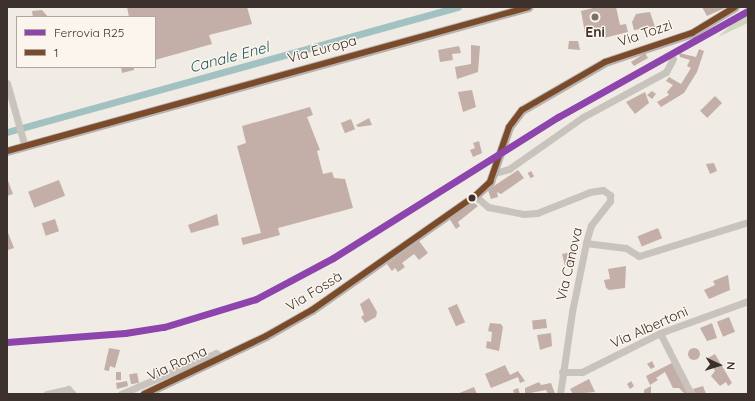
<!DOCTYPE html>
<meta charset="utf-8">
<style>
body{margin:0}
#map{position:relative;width:755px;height:401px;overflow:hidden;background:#f0ebe5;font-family:Quicksand,sans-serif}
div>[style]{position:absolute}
.green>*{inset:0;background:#d1d6bf}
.canal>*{height:7px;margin:-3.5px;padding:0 3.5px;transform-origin:3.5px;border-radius:3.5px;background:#a1c2c1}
.building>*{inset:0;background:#c3afa7;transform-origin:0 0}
.round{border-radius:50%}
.minor>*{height:7px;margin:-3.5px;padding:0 3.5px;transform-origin:3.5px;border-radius:3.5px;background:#c9c3be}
.major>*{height:9px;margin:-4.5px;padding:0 4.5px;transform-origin:4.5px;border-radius:4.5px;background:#b8b1ad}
.bus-1>*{height:6px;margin:-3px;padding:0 3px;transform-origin:3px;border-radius:3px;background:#7a4b2a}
.rail-1>*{height:7px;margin:-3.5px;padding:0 3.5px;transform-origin:3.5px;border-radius:3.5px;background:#8e44ad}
.dots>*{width:11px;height:11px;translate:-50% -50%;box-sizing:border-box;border:2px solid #fbf5ee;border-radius:50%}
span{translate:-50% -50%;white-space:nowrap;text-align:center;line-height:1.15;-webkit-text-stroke:3px #fbf5ee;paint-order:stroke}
.poi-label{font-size:14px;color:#3b302b;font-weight:700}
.street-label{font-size:14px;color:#3b302b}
.water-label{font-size:15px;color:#1f5a5e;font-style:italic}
.frame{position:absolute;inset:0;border:8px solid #3b302b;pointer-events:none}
.legend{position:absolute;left:16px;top:16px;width:140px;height:52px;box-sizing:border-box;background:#fbf5ee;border:1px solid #aea6a0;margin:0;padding:5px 7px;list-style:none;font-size:12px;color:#3b302b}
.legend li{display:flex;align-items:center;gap:8px;height:20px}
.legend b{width:20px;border:1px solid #aea6a0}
.north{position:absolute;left:699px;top:345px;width:40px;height:40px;-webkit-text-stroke:3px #fbf5ee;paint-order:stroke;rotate:94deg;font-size:11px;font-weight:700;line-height:16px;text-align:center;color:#3b302b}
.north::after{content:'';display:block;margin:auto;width:14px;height:18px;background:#3b302b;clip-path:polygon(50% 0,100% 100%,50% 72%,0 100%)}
</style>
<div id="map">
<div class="green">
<div style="clip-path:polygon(748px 10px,748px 23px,718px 37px,721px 34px)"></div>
</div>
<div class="canal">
<div style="left:7px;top:132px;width:468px;rotate:-15.5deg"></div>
</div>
<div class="building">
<div style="clip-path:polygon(127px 7px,247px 7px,252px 24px,209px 35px,212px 44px,155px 60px,155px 17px,129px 17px)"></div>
<div style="clip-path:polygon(597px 7px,616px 7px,620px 25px,626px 24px,628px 32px,604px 38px,602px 29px,585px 33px,581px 11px)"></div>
<div style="clip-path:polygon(702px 7px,727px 7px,707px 16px)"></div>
<div style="clip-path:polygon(42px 10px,48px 17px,33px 17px,32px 11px)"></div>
<div style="clip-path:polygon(650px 12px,655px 27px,634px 30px,632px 22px,636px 14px)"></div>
<div style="clip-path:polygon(569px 41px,578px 41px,580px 50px,568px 49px)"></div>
<div style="clip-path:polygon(471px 45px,480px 46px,478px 72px,457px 79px,455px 67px,471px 64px)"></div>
<div style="clip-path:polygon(459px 46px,461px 53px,452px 54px,453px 60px,440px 62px,438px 50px)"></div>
<div style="clip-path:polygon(699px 49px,704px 51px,697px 72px,684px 93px,661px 107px,657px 102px,669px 95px,667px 92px,673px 85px,666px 81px,669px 77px,681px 84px,691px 68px,687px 66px,690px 60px,680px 57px,679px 53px,696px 57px)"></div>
<div style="clip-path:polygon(645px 53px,648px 58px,634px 66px,631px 62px)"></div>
<div style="clip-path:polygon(121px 67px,134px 67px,134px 70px,122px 73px)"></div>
<div style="clip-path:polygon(472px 90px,476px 107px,463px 112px,458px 92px)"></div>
<div style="clip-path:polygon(652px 91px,656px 94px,652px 99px,647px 95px)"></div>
<div style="clip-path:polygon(645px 92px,649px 103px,635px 114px,626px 102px)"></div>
<div style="left:715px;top:96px;width:10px;height:21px;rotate:45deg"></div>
<div style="clip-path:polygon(310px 107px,313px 115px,307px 117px,320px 150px,317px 151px,323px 174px,332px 172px,334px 178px,345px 179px,353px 208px,278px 228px,280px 235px,243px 245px,241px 238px,261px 233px,237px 146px,246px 143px,242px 126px)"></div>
<div style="clip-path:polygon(369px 118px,372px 125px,358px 127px,356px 125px)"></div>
<div style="left:351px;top:119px;width:11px;height:11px;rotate:68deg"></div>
<div style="clip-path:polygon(479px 141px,482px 153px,473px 157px,470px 150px,475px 148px,473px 143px)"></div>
<div style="clip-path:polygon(714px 163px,717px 171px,710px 174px,706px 164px)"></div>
<div style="clip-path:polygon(518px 170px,524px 178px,501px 194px,497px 192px,498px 197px,491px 199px,488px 190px)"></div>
<div style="left:531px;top:171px;width:6px;height:4px;rotate:59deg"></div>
<div style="clip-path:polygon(7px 178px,13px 194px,7px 196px)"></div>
<div style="left:59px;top:180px;width:17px;height:33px;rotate:69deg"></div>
<div style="clip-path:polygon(473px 202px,478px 206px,458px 222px,460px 226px,456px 229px,449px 218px)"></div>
<div style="clip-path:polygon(217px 214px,219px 225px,191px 233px,188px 225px)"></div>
<div style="left:55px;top:219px;width:13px;height:14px;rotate:72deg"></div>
<div style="left:658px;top:228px;width:11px;height:22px;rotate:68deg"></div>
<div style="clip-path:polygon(7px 230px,14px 248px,8px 250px,7px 248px)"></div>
<div style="clip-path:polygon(419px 241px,428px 253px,419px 260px,414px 254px,402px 263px,405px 267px,398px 272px,395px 268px,392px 271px,387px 264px)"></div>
<div style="clip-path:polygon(572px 252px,571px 265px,565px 266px,562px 254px)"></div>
<div style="clip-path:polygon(626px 266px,625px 288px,609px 290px,606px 288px,604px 280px,610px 279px,608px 269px)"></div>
<div style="clip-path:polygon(728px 275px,730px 290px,709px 299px,704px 290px,715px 285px,713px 281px)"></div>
<div style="clip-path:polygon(369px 298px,377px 312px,376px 317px,365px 323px,361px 317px,364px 315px,360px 304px)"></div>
<div style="left:457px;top:304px;width:20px;height:10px;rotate:66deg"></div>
<div style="left:729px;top:317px;width:16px;height:13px;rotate:68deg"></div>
<div style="left:546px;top:319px;width:9px;height:14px;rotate:84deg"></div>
<div style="clip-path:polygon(490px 323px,501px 324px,503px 327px,499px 351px,486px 348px,487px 341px,491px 342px,492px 332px,488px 331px)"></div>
<div style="clip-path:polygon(712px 323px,717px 338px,707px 341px,700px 328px)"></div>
<div style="clip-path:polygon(551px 333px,552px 346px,540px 350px,537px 335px)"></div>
<div style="clip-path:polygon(109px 348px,120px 350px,115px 368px,110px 366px,109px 371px,104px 370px)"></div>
<div class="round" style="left:688px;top:348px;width:12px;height:12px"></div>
<div style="clip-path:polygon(715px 354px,732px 383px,728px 386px,726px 382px,720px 386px,711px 376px,715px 371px,708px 358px)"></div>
<div style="clip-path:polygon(652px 361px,655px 367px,651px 369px,647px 364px)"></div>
<div style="clip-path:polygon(672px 363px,689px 392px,685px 394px,679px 388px,673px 388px,665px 372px,656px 378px,658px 380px,650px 385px,646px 376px)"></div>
<div style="clip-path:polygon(505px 365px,510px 375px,518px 371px,525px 381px,520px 383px,518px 377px,491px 388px,485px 374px)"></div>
<div style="left:116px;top:372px;width:5px;height:8px"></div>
<div style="left:137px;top:373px;width:10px;height:8px;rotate:79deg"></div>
<div style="clip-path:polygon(589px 379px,595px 392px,573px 394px,570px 389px)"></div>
<div style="clip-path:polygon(127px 381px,128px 386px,117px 389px,116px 383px)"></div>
<div style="clip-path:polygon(631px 381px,634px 386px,630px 389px,627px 384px)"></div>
<div style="clip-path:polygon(539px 382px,541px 385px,551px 383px,555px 394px,548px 394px,546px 390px,525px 394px,525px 388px)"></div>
<div style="clip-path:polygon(651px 386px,651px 393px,644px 394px,644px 390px)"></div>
<div style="clip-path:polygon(703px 386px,706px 394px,695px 394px,693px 389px)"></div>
<div style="clip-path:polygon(474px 387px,477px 394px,457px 394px)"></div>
<div style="clip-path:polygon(518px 388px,520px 394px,514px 394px,513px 390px)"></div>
</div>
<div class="minor">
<div style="left:7px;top:83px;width:66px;rotate:74.3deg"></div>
<div style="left:495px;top:173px;width:15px;rotate:-16deg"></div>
<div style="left:509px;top:169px;width:90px;rotate:-35.1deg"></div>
<div style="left:583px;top:117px;width:94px;rotate:-28.5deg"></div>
<div style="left:666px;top:72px;width:15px;rotate:-62deg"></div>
<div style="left:475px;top:196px;width:17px;rotate:40deg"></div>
<div style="left:488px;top:207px;width:36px;rotate:11deg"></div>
<div style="left:523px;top:214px;width:14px;rotate:-4deg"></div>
<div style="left:537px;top:213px;width:57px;rotate:-21.6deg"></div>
<div style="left:590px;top:192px;width:13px;rotate:-9deg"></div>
<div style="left:603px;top:190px;width:9px;rotate:36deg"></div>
<div style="left:610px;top:195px;width:6px;rotate:90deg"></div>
<div style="left:610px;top:201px;width:31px;rotate:128deg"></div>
<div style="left:591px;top:225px;width:19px;rotate:106deg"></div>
<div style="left:586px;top:243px;width:70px;rotate:101.5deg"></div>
<div style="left:572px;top:312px;width:83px;rotate:98.3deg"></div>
<div style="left:586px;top:243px;width:40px;rotate:7.1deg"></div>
<div style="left:626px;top:248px;width:15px;rotate:32deg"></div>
<div style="left:639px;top:256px;width:114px;rotate:-17.3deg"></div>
<div style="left:660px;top:333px;width:68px;rotate:63.1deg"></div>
<div style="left:562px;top:372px;width:20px"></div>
<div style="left:582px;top:372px;width:87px;rotate:-26.6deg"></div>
<div style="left:660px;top:333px;width:94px;rotate:-20deg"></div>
<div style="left:47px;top:394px;width:22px;rotate:-13deg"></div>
<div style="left:68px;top:389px;width:7px;rotate:45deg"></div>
<div style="left:121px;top:394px;width:103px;rotate:-23.3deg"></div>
<div style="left:216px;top:353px;width:7px;rotate:34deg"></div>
</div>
<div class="major">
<div style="left:7px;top:151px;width:541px;rotate:-15.42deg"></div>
<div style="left:144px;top:394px;width:135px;rotate:-25.4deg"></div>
<div style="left:266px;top:336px;width:53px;rotate:-29.5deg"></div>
<div style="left:312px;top:310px;width:199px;rotate:-35deg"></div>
<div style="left:475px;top:196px;width:21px;rotate:-43deg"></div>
<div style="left:490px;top:182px;width:58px;rotate:-70.9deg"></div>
<div style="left:509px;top:127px;width:21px;rotate:-53deg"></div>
<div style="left:522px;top:110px;width:96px;rotate:-30deg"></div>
<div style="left:605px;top:62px;width:92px;rotate:-18.4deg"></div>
<div style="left:692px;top:33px;width:50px;rotate:-31.2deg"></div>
</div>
<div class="bus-1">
<div style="left:7px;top:151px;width:541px;rotate:-15.42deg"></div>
<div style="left:144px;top:394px;width:135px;rotate:-25.4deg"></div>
<div style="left:266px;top:336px;width:53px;rotate:-29.5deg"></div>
<div style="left:312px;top:310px;width:199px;rotate:-35deg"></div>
<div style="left:475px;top:196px;width:21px;rotate:-43deg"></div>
<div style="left:490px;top:182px;width:58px;rotate:-70.9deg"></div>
<div style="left:509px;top:127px;width:21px;rotate:-53deg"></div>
<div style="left:522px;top:110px;width:96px;rotate:-30deg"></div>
<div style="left:605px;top:62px;width:92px;rotate:-18.4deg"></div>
<div style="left:692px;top:33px;width:50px;rotate:-31.2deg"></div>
</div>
<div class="rail-1">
<div style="left:7px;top:342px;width:118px;rotate:-4.4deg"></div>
<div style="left:125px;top:333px;width:39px;rotate:-9deg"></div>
<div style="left:164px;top:327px;width:96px;rotate:-16.9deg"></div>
<div style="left:256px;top:299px;width:87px;rotate:-28deg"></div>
<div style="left:333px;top:258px;width:266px;rotate:-32.1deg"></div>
<div style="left:558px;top:117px;width:218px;rotate:-29.2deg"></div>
</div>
<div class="dots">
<div style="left:595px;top:17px;background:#7a716c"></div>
<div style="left:472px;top:198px;background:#3b302b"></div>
</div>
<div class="poi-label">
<span style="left:595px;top:32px">Eni</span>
</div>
<div class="street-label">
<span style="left:645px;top:33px;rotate:-19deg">Via Tozzi</span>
<span style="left:322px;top:49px;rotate:-15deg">Via Europa</span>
<span style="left:569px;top:264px;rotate:-77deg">Via Canova</span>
<span style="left:314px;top:291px;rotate:-32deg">Via Fossà</span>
<span style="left:649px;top:327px;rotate:-24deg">Via Albertoni</span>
<span style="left:177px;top:363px;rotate:-25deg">Via Roma</span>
</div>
<div class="water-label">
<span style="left:229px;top:57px;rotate:-15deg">Canale Enel</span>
</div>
<div class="frame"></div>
<ul class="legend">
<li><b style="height:5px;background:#8e44ad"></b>Ferrovia R25</li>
<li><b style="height:5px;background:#7a4b2a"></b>1</li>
</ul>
<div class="north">N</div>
</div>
